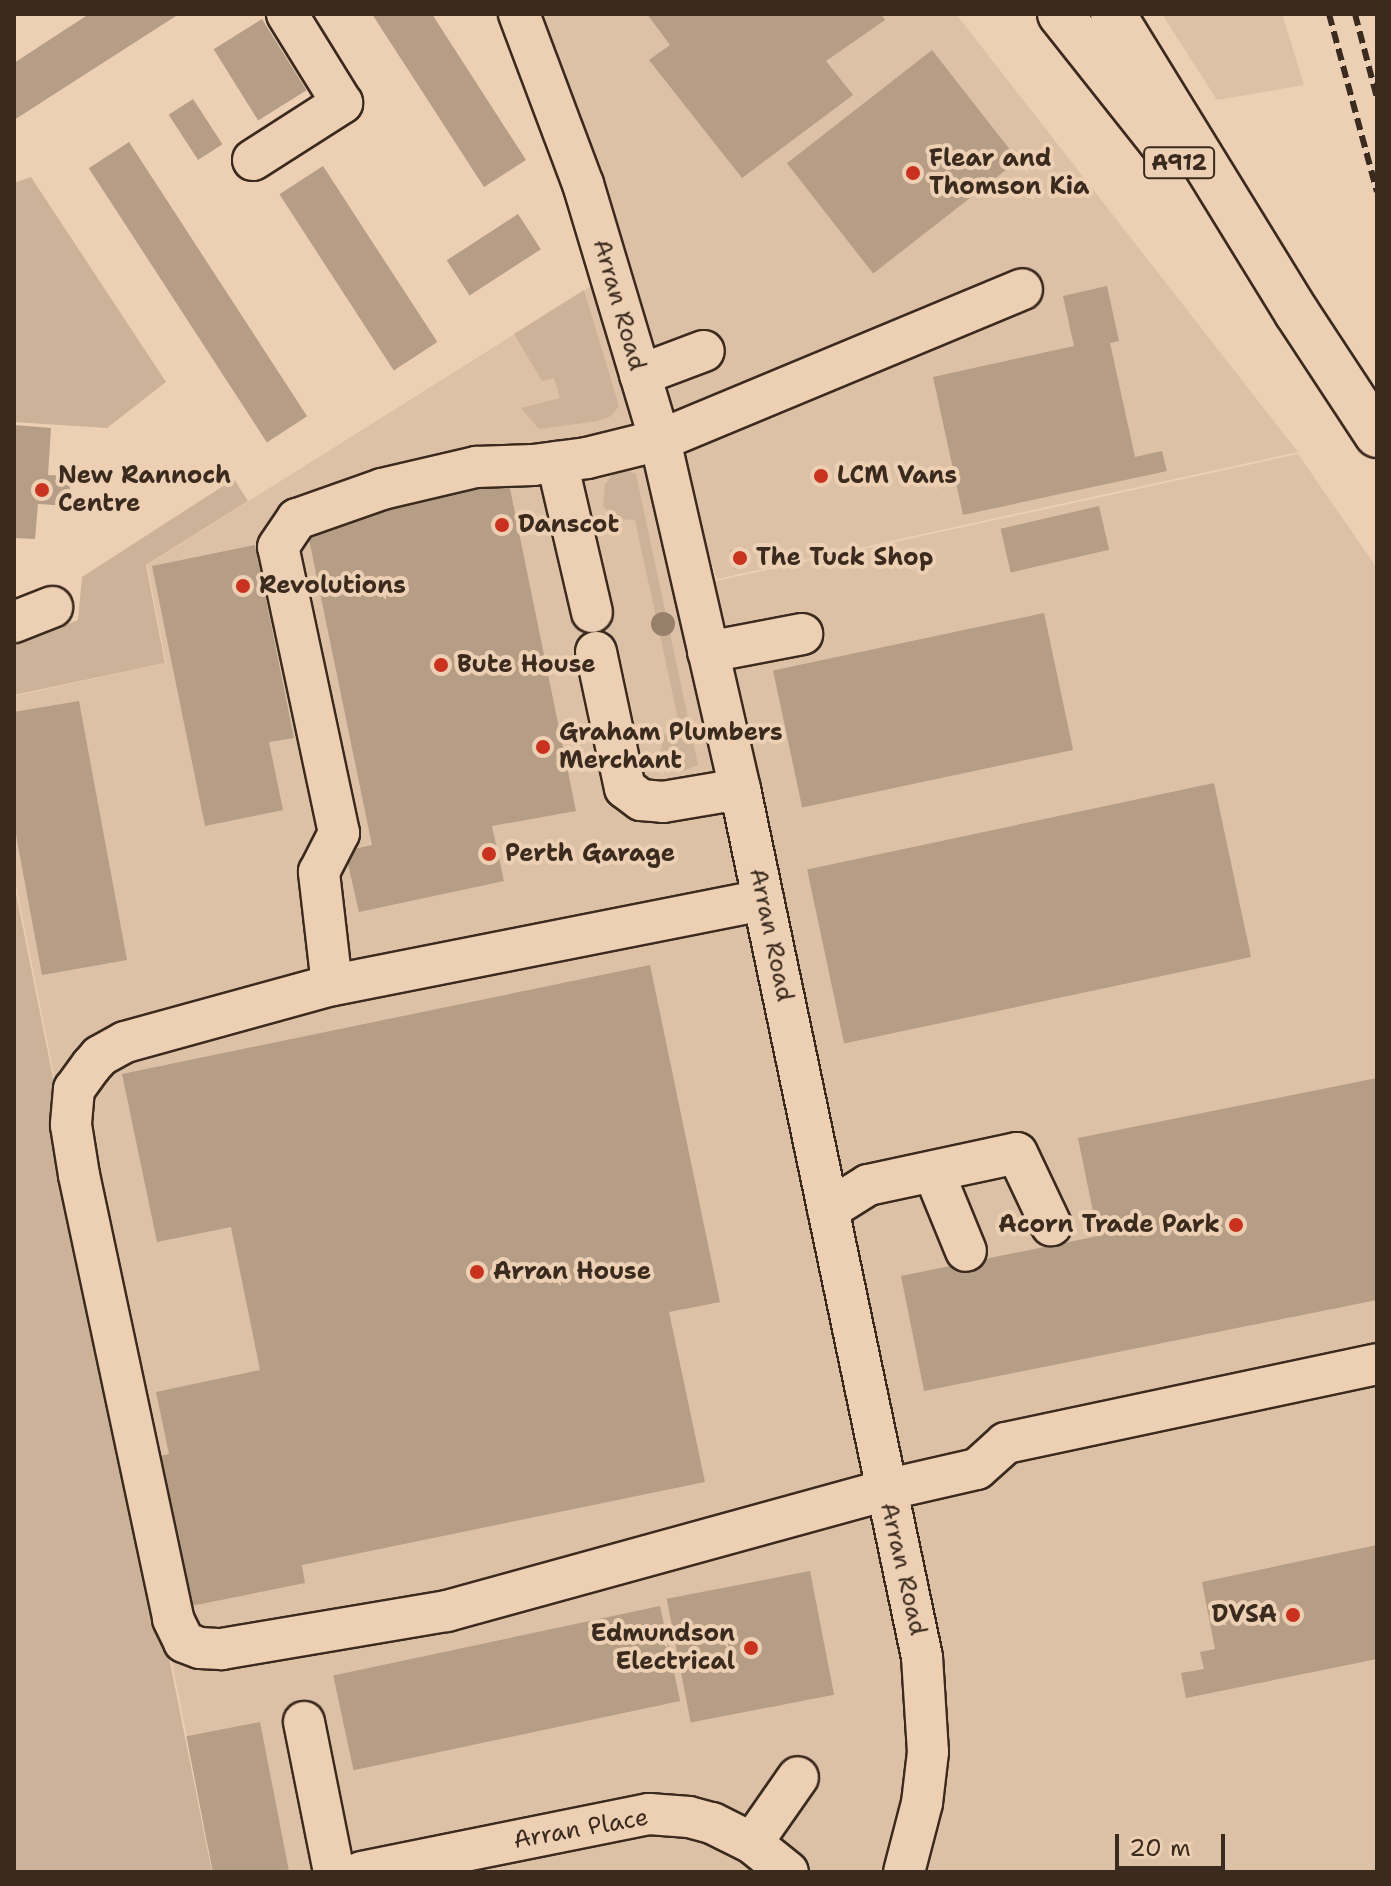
<!DOCTYPE html>
<style>
body{margin:0}
#map{position:relative;width:1391px;height:1886px;overflow:hidden;background:#edd0b4;font-family:"Shantell Sans",sans-serif}
div>[style]{position:absolute}
.built>*{inset:0;background:#dcc1a6}
.green>*{inset:0;background:#ccb299}
.building>*{inset:0;background:#b59d86;transform-origin:0 0}
.roads{filter:drop-shadow(2px 0 #3b2a1e) drop-shadow(-2px 0 #3b2a1e) drop-shadow(0 2px #3b2a1e) drop-shadow(0 -2px #3b2a1e)}
.minor>*{height:40px;margin:-20px;padding:0 20px;transform-origin:20px;border-radius:20px;background:#edd0b4}
.major>*{height:44px;margin:-22px;padding:0 22px;transform-origin:22px;border-radius:22px;background:#edd0b4}
.rail>*{height:6px;margin-top:-3px;transform-origin:0;background:repeating-linear-gradient(90deg,#3b2a1e 0 12px,transparent 0 18px)}
.trees>*{width:24px;height:24px;margin:-12px;border-radius:50%;background:#97806b}
.dots>*{width:22px;height:22px;translate:-50% -50%;box-sizing:border-box;border:4px solid #edd0b4;border-radius:50%}
span{translate:-50% -50%;white-space:nowrap;text-align:center;line-height:1.15;-webkit-text-stroke:8px #edd0b4;paint-order:stroke}
.shield-label span{padding:2px 6px;background:#edd0b4;border:2px solid;border-radius:6px;-webkit-text-stroke-width:0}
.shield-label{font-size:22px;color:#3b2a1e;font-weight:700}
.poi-label{font-size:24px;color:#3b2a1e;font-weight:700}
.left{translate:0 -50%;text-align:left}
.right{translate:-100% -50%;text-align:right}
.street-label{font-size:24px;color:#3b2a1e}
.frame{position:absolute;inset:0;border:16px solid #3b2a1e;pointer-events:none}
.scale{position:absolute;left:1115px;top:1834px;width:110px;height:36px;box-sizing:border-box;border:4px solid #3b2a1e;border-top:0;padding-left:10px;font-size:24px;line-height:28px;white-space:nowrap;color:#3b2a1e;-webkit-text-stroke:6px #edd0b4;paint-order:stroke}
</style>
<div id="map">
<div class="built">
<div style="clip-path:polygon(532px 14px,956px 14px,1298px 452px,717px 579px,666px 424px,716px 581px,1298px 454px,1377px 568px,1377px 1872px,214px 1872px,14px 876px,14px 696px,166px 663px,147px 565px,599px 281px)"></div>
<div style="clip-path:polygon(1162px 14px,1282px 14px,1304px 85px,1217px 100px)"></div>
</div>
<div class="green">
<div style="clip-path:polygon(31px 177px,166px 382px,107px 428px,14px 422px,14px 183px)"></div>
<div style="clip-path:polygon(584px 290px,619px 406px,611px 416px,597px 421px,539px 429px,521px 408px,560px 398px,554px 378px,542px 381px,514px 334px)"></div>
<div style="clip-path:polygon(630px 471px,636px 474px,698px 765px,683px 771px,665px 767px,660px 755px,664px 735px,680px 728px,635px 520px,616px 519px,603px 506px,605px 484px,613px 474px)"></div>
<div style="clip-path:polygon(234px 479px,248px 501px,146px 565px,165px 663px,14px 695px,14px 645px,78px 620px,82px 577px)"></div>
<div style="clip-path:polygon(14px 883px,212px 1872px,14px 1872px)"></div>
</div>
<div class="building">
<div style="clip-path:polygon(89px 14px,179px 14px,14px 120px,14px 63px)"></div>
<div style="clip-path:polygon(372px 14px,432px 14px,526px 160px,484px 187px)"></div>
<div style="clip-path:polygon(647px 14px,881px 14px,885px 20px,826px 61px,853px 95px,742px 178px,649px 60px,670px 45px)"></div>
<div style="left:262px;top:19px;width:84px;height:57px;rotate:58deg"></div>
<div style="left:932px;top:50px;width:140px;height:184px;rotate:52deg"></div>
<div style="left:193px;top:99px;width:54px;height:29px;rotate:57deg"></div>
<div style="left:129px;top:142px;width:327px;height:48px;rotate:57deg"></div>
<div style="left:323px;top:166px;width:210px;height:52px;rotate:57deg"></div>
<div style="left:518px;top:214px;width:42px;height:85px;rotate:57deg"></div>
<div style="clip-path:polygon(1107px 286px,1119px 341px,1110px 343px,1135px 457px,1162px 451px,1167px 471px,963px 515px,933px 377px,1074px 346px,1063px 296px)"></div>
<div style="clip-path:polygon(14px 425px,51px 428px,48px 475px,71px 476px,68px 506px,38px 504px,35px 539px,14px 538px)"></div>
<div style="clip-path:polygon(507px 474px,576px 811px,492px 826px,504px 881px,359px 912px,345px 851px,372px 845px,305px 520px)"></div>
<div style="left:1099px;top:506px;width:45px;height:101px;rotate:77deg"></div>
<div style="clip-path:polygon(255px 545px,294px 738px,269px 742px,283px 810px,205px 826px,152px 566px)"></div>
<div style="left:745px;top:547px;width:19px;height:15px;rotate:78deg"></div>
<div style="left:1044px;top:613px;width:140px;height:277px;rotate:78deg"></div>
<div style="clip-path:polygon(79px 701px,127px 960px,42px 975px,14px 824px,14px 712px)"></div>
<div style="left:1214px;top:783px;width:178px;height:416px;rotate:78deg"></div>
<div style="clip-path:polygon(650px 965px,720px 1302px,669px 1312px,705px 1482px,302px 1565px,305px 1583px,191px 1606px,160px 1456px,169px 1454px,156px 1392px,260px 1370px,231px 1227px,157px 1242px,122px 1074px)"></div>
<div style="clip-path:polygon(1377px 1078px,1377px 1300px,924px 1391px,901px 1276px,1098px 1236px,1078px 1138px)"></div>
<div style="clip-path:polygon(1377px 1545px,1377px 1659px,1186px 1698px,1181px 1673px,1204px 1669px,1200px 1652px,1215px 1649px,1202px 1582px)"></div>
<div style="left:810px;top:1571px;width:126px;height:146px;rotate:79deg"></div>
<div style="left:660px;top:1606px;width:97px;height:334px;rotate:78deg"></div>
<div style="left:260px;top:1722px;width:153px;height:75px;rotate:79deg"></div>
</div>
<div class="roads">
<div class="minor">
<div style="left:519px;top:14px;width:182px;rotate:69.4deg"></div>
<div style="left:583px;top:184px;width:267px;rotate:73.3deg"></div>
<div style="left:660px;top:440px;width:358px;rotate:77.1deg"></div>
<div style="left:740px;top:789px;width:887px;rotate:78.16deg"></div>
<div style="left:922px;top:1657px;width:95px;rotate:86.4deg"></div>
<div style="left:928px;top:1752px;width:51px;rotate:96.7deg"></div>
<div style="left:922px;top:1803px;width:71px;rotate:104.6deg"></div>
<div style="left:253px;top:160px;width:106px;rotate:-32.6deg"></div>
<div style="left:342px;top:103px;width:105px;rotate:-121.7deg"></div>
<div style="left:640px;top:375px;width:68px;rotate:-20.6deg"></div>
<div style="left:557px;top:462px;width:154px;rotate:76.9deg"></div>
<div style="left:14px;top:622px;width:41px;rotate:-21.5deg"></div>
<div style="left:596px;top:652px;width:139px;rotate:78deg"></div>
<div style="left:625px;top:788px;width:20px;rotate:37deg"></div>
<div style="left:641px;top:800px;width:22px;rotate:5deg"></div>
<div style="left:663px;top:802px;width:78px;rotate:-9.6deg"></div>
<div style="left:708px;top:652px;width:96px;rotate:-10.8deg"></div>
<div style="left:763px;top:900px;width:439px;rotate:168.8deg"></div>
<div style="left:332px;top:985px;width:215px;rotate:164.6deg"></div>
<div style="left:125px;top:1042px;width:29px;rotate:151deg"></div>
<div style="left:100px;top:1056px;width:13px;rotate:132deg"></div>
<div style="left:91px;top:1066px;width:29px;rotate:126deg"></div>
<div style="left:74px;top:1089px;width:36px;rotate:95deg"></div>
<div style="left:71px;top:1125px;width:51px;rotate:80.9deg"></div>
<div style="left:79px;top:1175px;width:454px;rotate:78deg"></div>
<div style="left:173px;top:1619px;width:25px;rotate:64deg"></div>
<div style="left:184px;top:1642px;width:17px;rotate:21deg"></div>
<div style="left:200px;top:1648px;width:22px;rotate:3deg"></div>
<div style="left:222px;top:1649px;width:228px;rotate:-9.6deg"></div>
<div style="left:447px;top:1611px;width:454px;rotate:-15.4deg"></div>
<div style="left:885px;top:1490px;width:94px;rotate:-12.9deg"></div>
<div style="left:977px;top:1469px;width:39px;rotate:-42deg"></div>
<div style="left:1006px;top:1443px;width:379px;rotate:-12deg"></div>
<div style="left:332px;top:985px;width:114px;rotate:-96.6deg"></div>
<div style="left:319px;top:872px;width:44px;rotate:-62.9deg"></div>
<div style="left:339px;top:833px;width:292px;rotate:-102deg"></div>
<div style="left:278px;top:547px;width:34px;rotate:-56deg"></div>
<div style="left:297px;top:519px;width:90px;rotate:-19.4deg"></div>
<div style="left:382px;top:489px;width:97px;rotate:-13.2deg"></div>
<div style="left:476px;top:467px;width:57px;rotate:-2deg"></div>
<div style="left:533px;top:465px;width:54px;rotate:-7.4deg"></div>
<div style="left:587px;top:458px;width:75px;rotate:-13.9deg"></div>
<div style="left:660px;top:440px;width:392px;rotate:-22.6deg"></div>
<div style="left:934px;top:1173px;width:84px;rotate:67.7deg"></div>
<div style="left:828px;top:1210px;width:47px;rotate:-32deg"></div>
<div style="left:868px;top:1185px;width:152px;rotate:-12.1deg"></div>
<div style="left:1017px;top:1153px;width:80px;rotate:64.7deg"></div>
<div style="left:304px;top:1722px;width:153px;rotate:78.7deg"></div>
<div style="left:752px;top:1843px;width:80px;rotate:-55.1deg"></div>
<div style="left:361px;top:1872px;width:294px;rotate:-11.4deg"></div>
<div style="left:649px;top:1814px;width:40px;rotate:4.3deg"></div>
<div style="left:689px;top:1817px;width:24px;rotate:15deg"></div>
<div style="left:712px;top:1823px;width:45px;rotate:26.6deg"></div>
<div style="left:752px;top:1843px;width:46px;rotate:38.9deg"></div>
</div>
<div class="major">
<div style="left:1060px;top:14px;width:179px;rotate:51.6deg"></div>
<div style="left:1113px;top:14px;width:351px;rotate:58.4deg"></div>
<div style="left:1297px;top:313px;width:146px;rotate:56.7deg"></div>
</div>
</div>
<div class="rail">
<div style="left:1329px;top:14px;width:184px;rotate:74.9deg"></div>
<div style="left:1355px;top:14px;width:87px;rotate:75.3deg"></div>
</div>
<div class="trees">
<div style="left:663px;top:624px"></div>
</div>
<div class="dots">
<div style="left:913px;top:173px;background:#c8321e"></div>
<div style="left:821px;top:476px;background:#c8321e"></div>
<div style="left:42px;top:490px;background:#c8321e"></div>
<div style="left:502px;top:525px;background:#c8321e"></div>
<div style="left:740px;top:558px;background:#c8321e"></div>
<div style="left:243px;top:586px;background:#c8321e"></div>
<div style="left:441px;top:665px;background:#c8321e"></div>
<div style="left:543px;top:747px;background:#c8321e"></div>
<div style="left:489px;top:854px;background:#c8321e"></div>
<div style="left:1236px;top:1225px;background:#c8321e"></div>
<div style="left:477px;top:1272px;background:#c8321e"></div>
<div style="left:1293px;top:1615px;background:#c8321e"></div>
<div style="left:751px;top:1648px;background:#c8321e"></div>
</div>
<div class="shield-label">
<span style="left:1179px;top:163px">A912</span>
</div>
<div class="poi-label">
<span class="left" style="left:929px;top:173px">Flear and<br>Thomson Kia</span>
<span class="left" style="left:58px;top:490px">New Rannoch<br>Centre</span>
<span class="left" style="left:837px;top:476px">LCM Vans</span>
<span class="left" style="left:518px;top:525px">Danscot</span>
<span class="left" style="left:756px;top:558px">The Tuck Shop</span>
<span class="left" style="left:259px;top:586px">Revolutions</span>
<span class="left" style="left:457px;top:665px">Bute House</span>
<span class="left" style="left:559px;top:747px">Graham Plumbers<br>Merchant</span>
<span class="left" style="left:505px;top:854px">Perth Garage</span>
<span class="right" style="left:1220px;top:1225px">Acorn Trade Park</span>
<span class="left" style="left:493px;top:1272px">Arran House</span>
<span class="right" style="left:1277px;top:1615px">DVSA</span>
<span class="right" style="left:735px;top:1648px">Edmundson<br>Electrical</span>
</div>
<div class="street-label">
<span style="left:619px;top:305px;rotate:74deg">Arran Road</span>
<span style="left:771px;top:935px;rotate:78deg">Arran Road</span>
<span style="left:903px;top:1569px;rotate:77deg">Arran Road</span>
<span style="left:581px;top:1829px;rotate:-10deg">Arran Place</span>
</div>
<div class="frame"></div>
<div class="scale">20 m</div>
</div>
